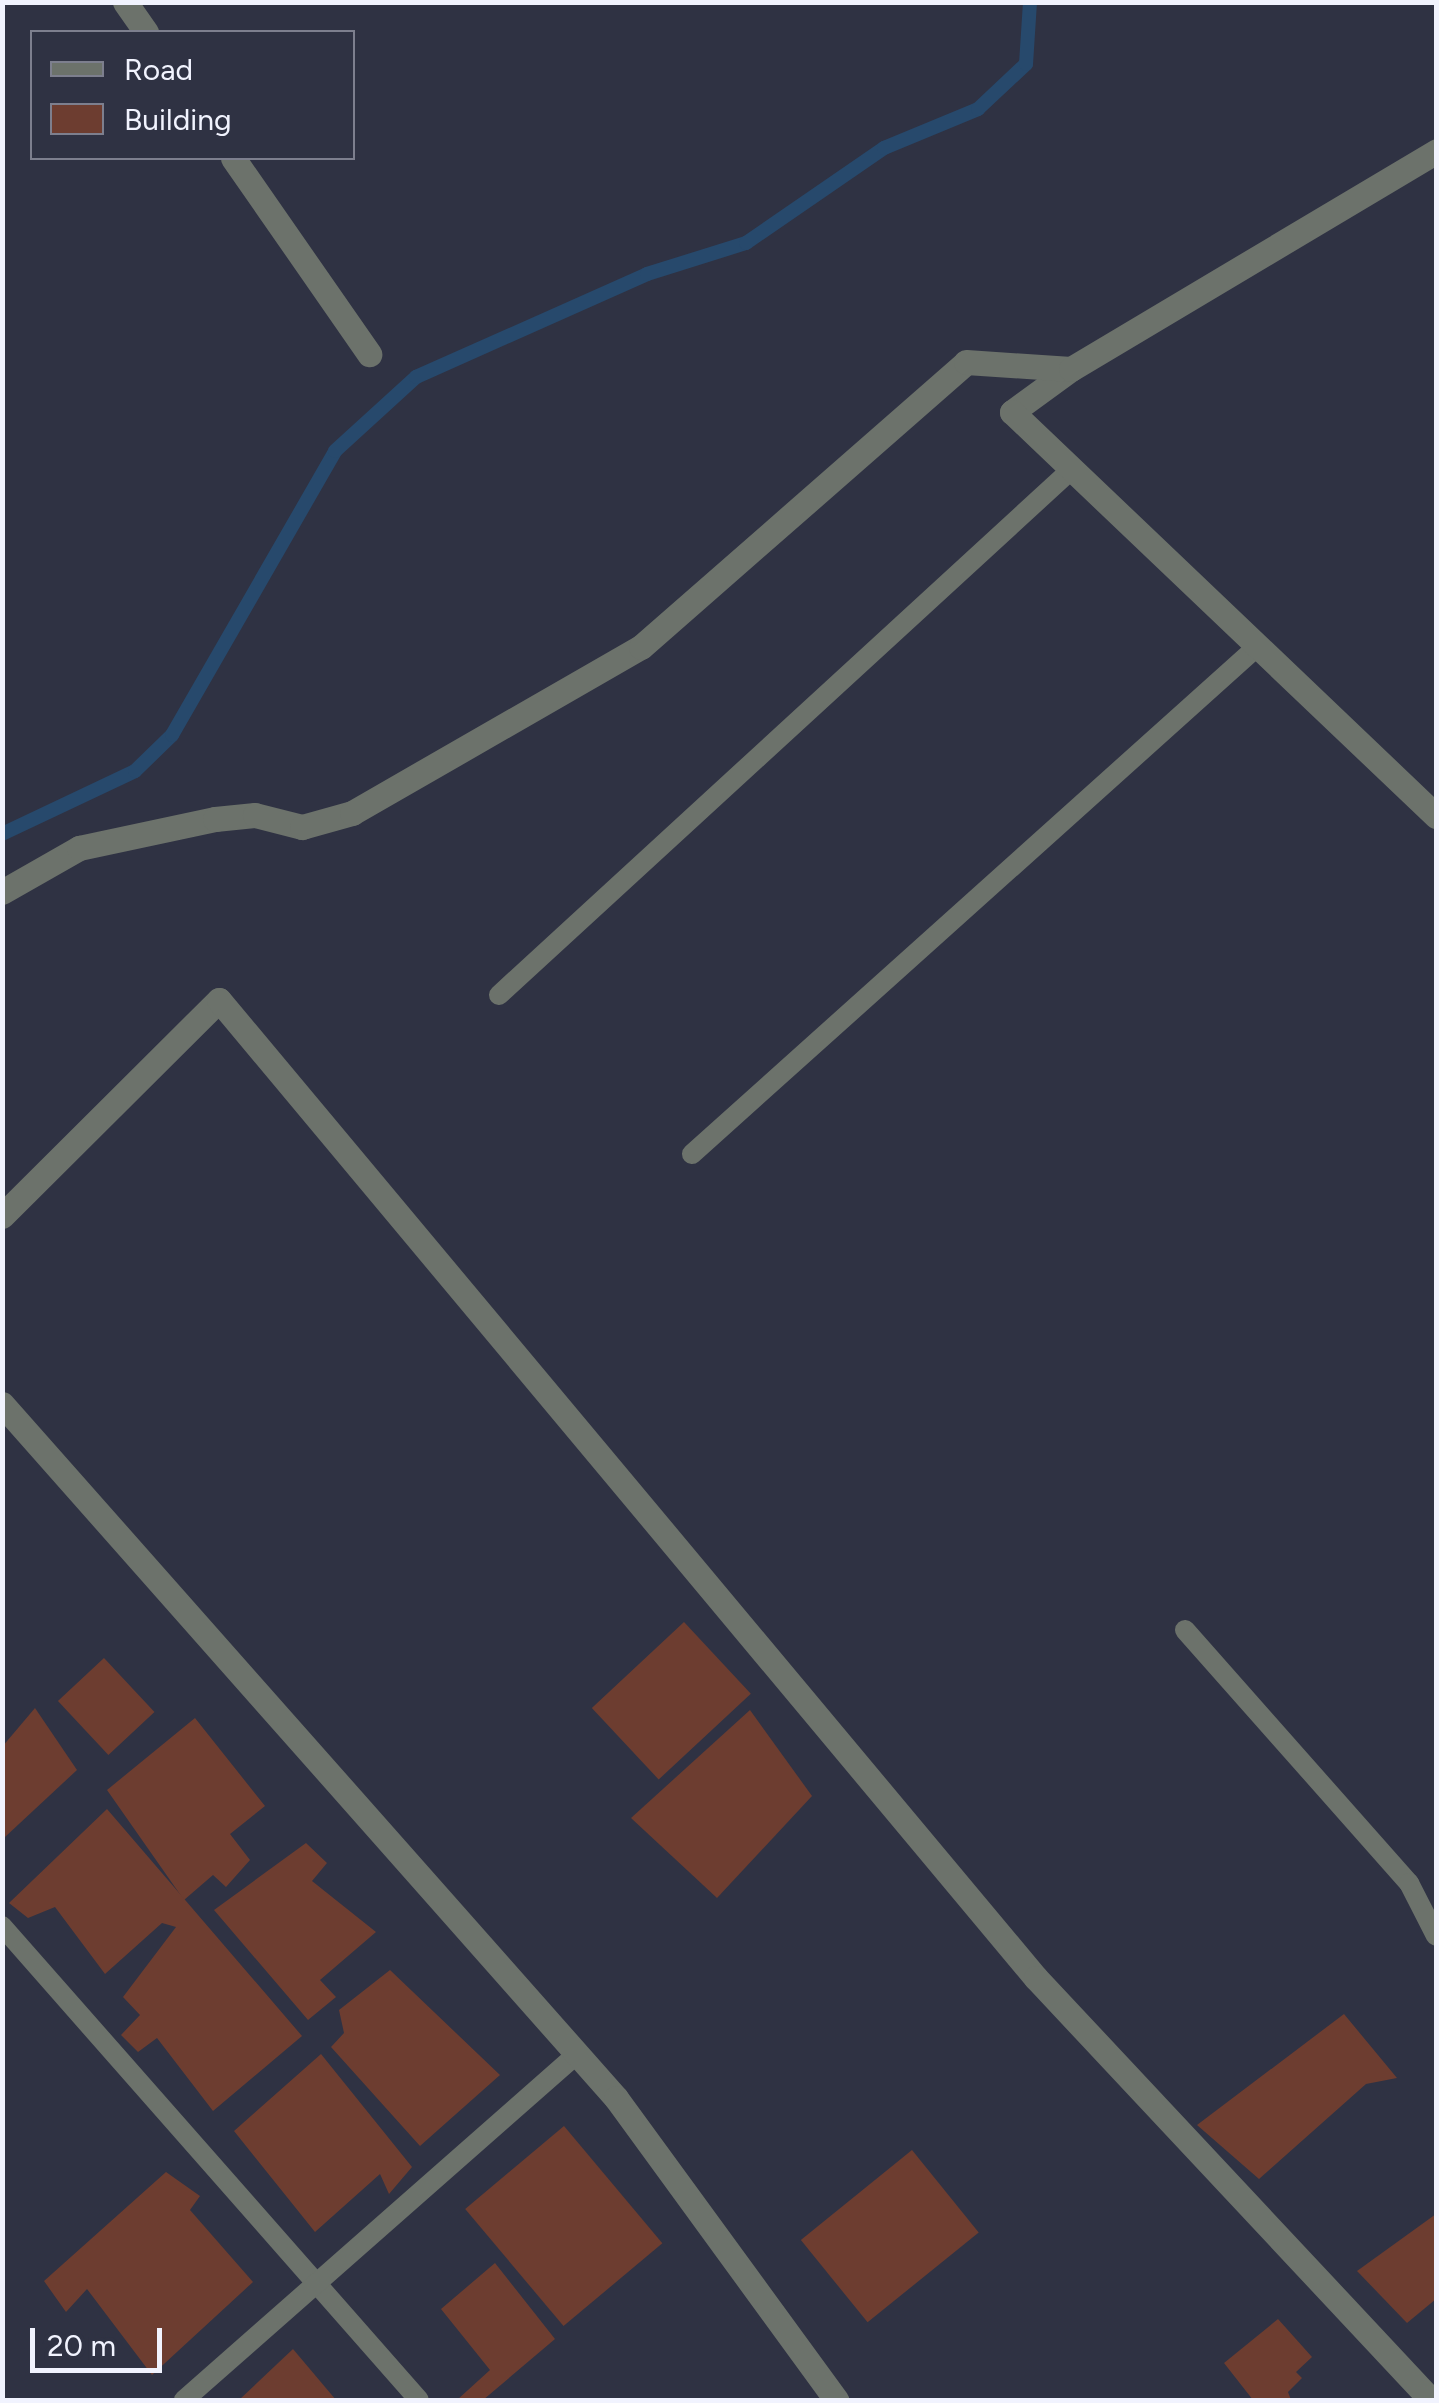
<!DOCTYPE html>
<style>
body{margin:0}
#map{position:relative;width:1439px;height:2403px;overflow:hidden;background:#2f3243;font-family:Figtree,sans-serif}
div>[style]{position:absolute}
.stream>*{height:14px;margin:-7px;padding:0 7px;transform-origin:7px;border-radius:7px;background:#27496c}
.building>*{inset:0;background:#6d3d30;transform-origin:0 0}
.service>*{height:20px;margin:-10px;padding:0 10px;transform-origin:10px;border-radius:10px;background:#6c726b}
.minor>*{height:25px;margin:-12.5px;padding:0 12.5px;transform-origin:12.5px;border-radius:12.5px;background:#6c726b}
span{translate:-50% -50%;white-space:nowrap;text-align:center;line-height:1.15;-webkit-text-stroke:8px #2f3243;paint-order:stroke}
.frame{position:absolute;inset:0;border:5px solid #f1f3fe;pointer-events:none}
.legend{position:absolute;left:30px;top:30px;width:325px;height:130px;box-sizing:border-box;background:#2f3243;border:2px solid #7d7f8e;margin:0;padding:12px 18px;list-style:none;font-size:30px;color:#f1f3fe}
.legend li{display:flex;align-items:center;gap:20px;height:50px}
.legend b{width:50px;border:2px solid #7d7f8e}
.scale{position:absolute;left:30px;top:2328px;width:132px;height:45px;box-sizing:border-box;border:5px solid #f1f3fe;border-top:0;padding-left:12px;font-size:30px;line-height:35px;white-space:nowrap;color:#f1f3fe;-webkit-text-stroke:8px #2f3243;paint-order:stroke}
</style>
<div id="map">
<div class="stream">
<div style="left:2px;top:834px;width:147px;rotate:-25.3deg"></div>
<div style="left:135px;top:771px;width:52px;rotate:-44.2deg"></div>
<div style="left:172px;top:735px;width:327px;rotate:-60.1deg"></div>
<div style="left:335px;top:451px;width:110px;rotate:-42.4deg"></div>
<div style="left:416px;top:377px;width:253px;rotate:-24deg"></div>
<div style="left:647px;top:274px;width:104px;rotate:-17.4deg"></div>
<div style="left:746px;top:243px;width:168px;rotate:-34.5deg"></div>
<div style="left:884px;top:148px;width:102px;rotate:-22.5deg"></div>
<div style="left:978px;top:109px;width:66px;rotate:-43.2deg"></div>
<div style="left:1026px;top:64px;width:62px;rotate:-86.3deg"></div>
</div>
<div class="building">
<div style="left:684px;top:1622px;width:98px;height:126px;rotate:47deg"></div>
<div style="left:104px;top:1658px;width:74px;height:63px;rotate:47deg"></div>
<div style="clip-path:polygon(35px 1708px,77px 1770px,5px 1837px,2px 1747px)"></div>
<div style="clip-path:polygon(750px 1710px,812px 1796px,717px 1898px,631px 1818px)"></div>
<div style="clip-path:polygon(195px 1718px,265px 1806px,230px 1834px,250px 1860px,226px 1887px,213px 1875px,184px 1900px,107px 1790px)"></div>
<div style="clip-path:polygon(107px 1809px,302px 2036px,213px 2111px,157px 2038px,138px 2052px,121px 2035px,140px 2015px,123px 1997px,176px 1927px,162px 1923px,105px 1974px,55px 1907px,28px 1918px,9px 1903px)"></div>
<div style="clip-path:polygon(306px 1843px,327px 1863px,312px 1881px,376px 1932px,320px 1980px,336px 1997px,308px 2020px,214px 1910px)"></div>
<div style="clip-path:polygon(390px 1970px,500px 2075px,420px 2146px,331px 2047px,344px 2033px,339px 2010px)"></div>
<div style="clip-path:polygon(1344px 2014px,1397px 2078px,1366px 2084px,1259px 2179px,1197px 2125px)"></div>
<div style="clip-path:polygon(321px 2054px,412px 2167px,389px 2194px,380px 2174px,315px 2232px,234px 2131px)"></div>
<div style="left:564px;top:2126px;width:153px;height:129px;rotate:50deg"></div>
<div style="left:912px;top:2150px;width:106px;height:143px;rotate:51deg"></div>
<div style="clip-path:polygon(166px 2172px,200px 2196px,190px 2210px,253px 2282px,152px 2375px,87px 2289px,66px 2312px,44px 2281px)"></div>
<div style="clip-path:polygon(1436px 2214px,1436px 2299px,1407px 2323px,1357px 2271px)"></div>
<div style="clip-path:polygon(495px 2263px,555px 2339px,483px 2400px,457px 2400px,490px 2370px,441px 2309px)"></div>
<div style="clip-path:polygon(1278px 2319px,1312px 2357px,1296px 2372px,1302px 2378px,1288px 2392px,1291px 2400px,1253px 2400px,1224px 2363px)"></div>
<div style="clip-path:polygon(293px 2349px,336px 2400px,239px 2400px)"></div>
</div>
<div class="service">
<div style="left:499px;top:995px;width:778px;rotate:-42.55deg"></div>
<div style="left:692px;top:1154px;width:761px;rotate:-41.91deg"></div>
<div style="left:1185px;top:1630px;width:338px;rotate:48.5deg"></div>
<div style="left:1409px;top:1883px;width:59px;rotate:63deg"></div>
<div style="left:2px;top:1926px;width:631px;rotate:48.66deg"></div>
<div style="left:184px;top:2400px;width:524px;rotate:-41.36deg"></div>
</div>
<div class="minor">
<div style="left:125px;top:2px;width:37px;rotate:55deg"></div>
<div style="left:233px;top:158px;width:239px;rotate:55.2deg"></div>
<div style="left:1071px;top:369px;width:73px;rotate:143.9deg"></div>
<div style="left:1012px;top:412px;width:586px;rotate:43.62deg"></div>
<div style="left:2px;top:892px;width:89px;rotate:-29.7deg"></div>
<div style="left:79px;top:848px;width:139px;rotate:-12deg"></div>
<div style="left:215px;top:819px;width:40px;rotate:-5.7deg"></div>
<div style="left:255px;top:815px;width:49px;rotate:14.3deg"></div>
<div style="left:302px;top:827px;width:52px;rotate:-15.6deg"></div>
<div style="left:352px;top:813px;width:333px;rotate:-29.9deg"></div>
<div style="left:641px;top:647px;width:432px;rotate:-41.2deg"></div>
<div style="left:966px;top:362px;width:105px;rotate:3.8deg"></div>
<div style="left:1071px;top:369px;width:425px;rotate:-30.8deg"></div>
<div style="left:2px;top:1216px;width:306px;rotate:-44.9deg"></div>
<div style="left:219px;top:1000px;width:1274px;rotate:50.13deg"></div>
<div style="left:1036px;top:1978px;width:578px;rotate:46.89deg"></div>
<div style="left:2px;top:1404px;width:927px;rotate:48.5deg"></div>
<div style="left:616px;top:2098px;width:374px;rotate:53.9deg"></div>
</div>
<div class="frame"></div>
<ul class="legend">
<li><b style="height:12px;background:#6c726b"></b>Road</li>
<li><b style="height:28px;background:#6d3d30"></b>Building</li>
</ul>
<div class="scale">20 m</div>
</div>
